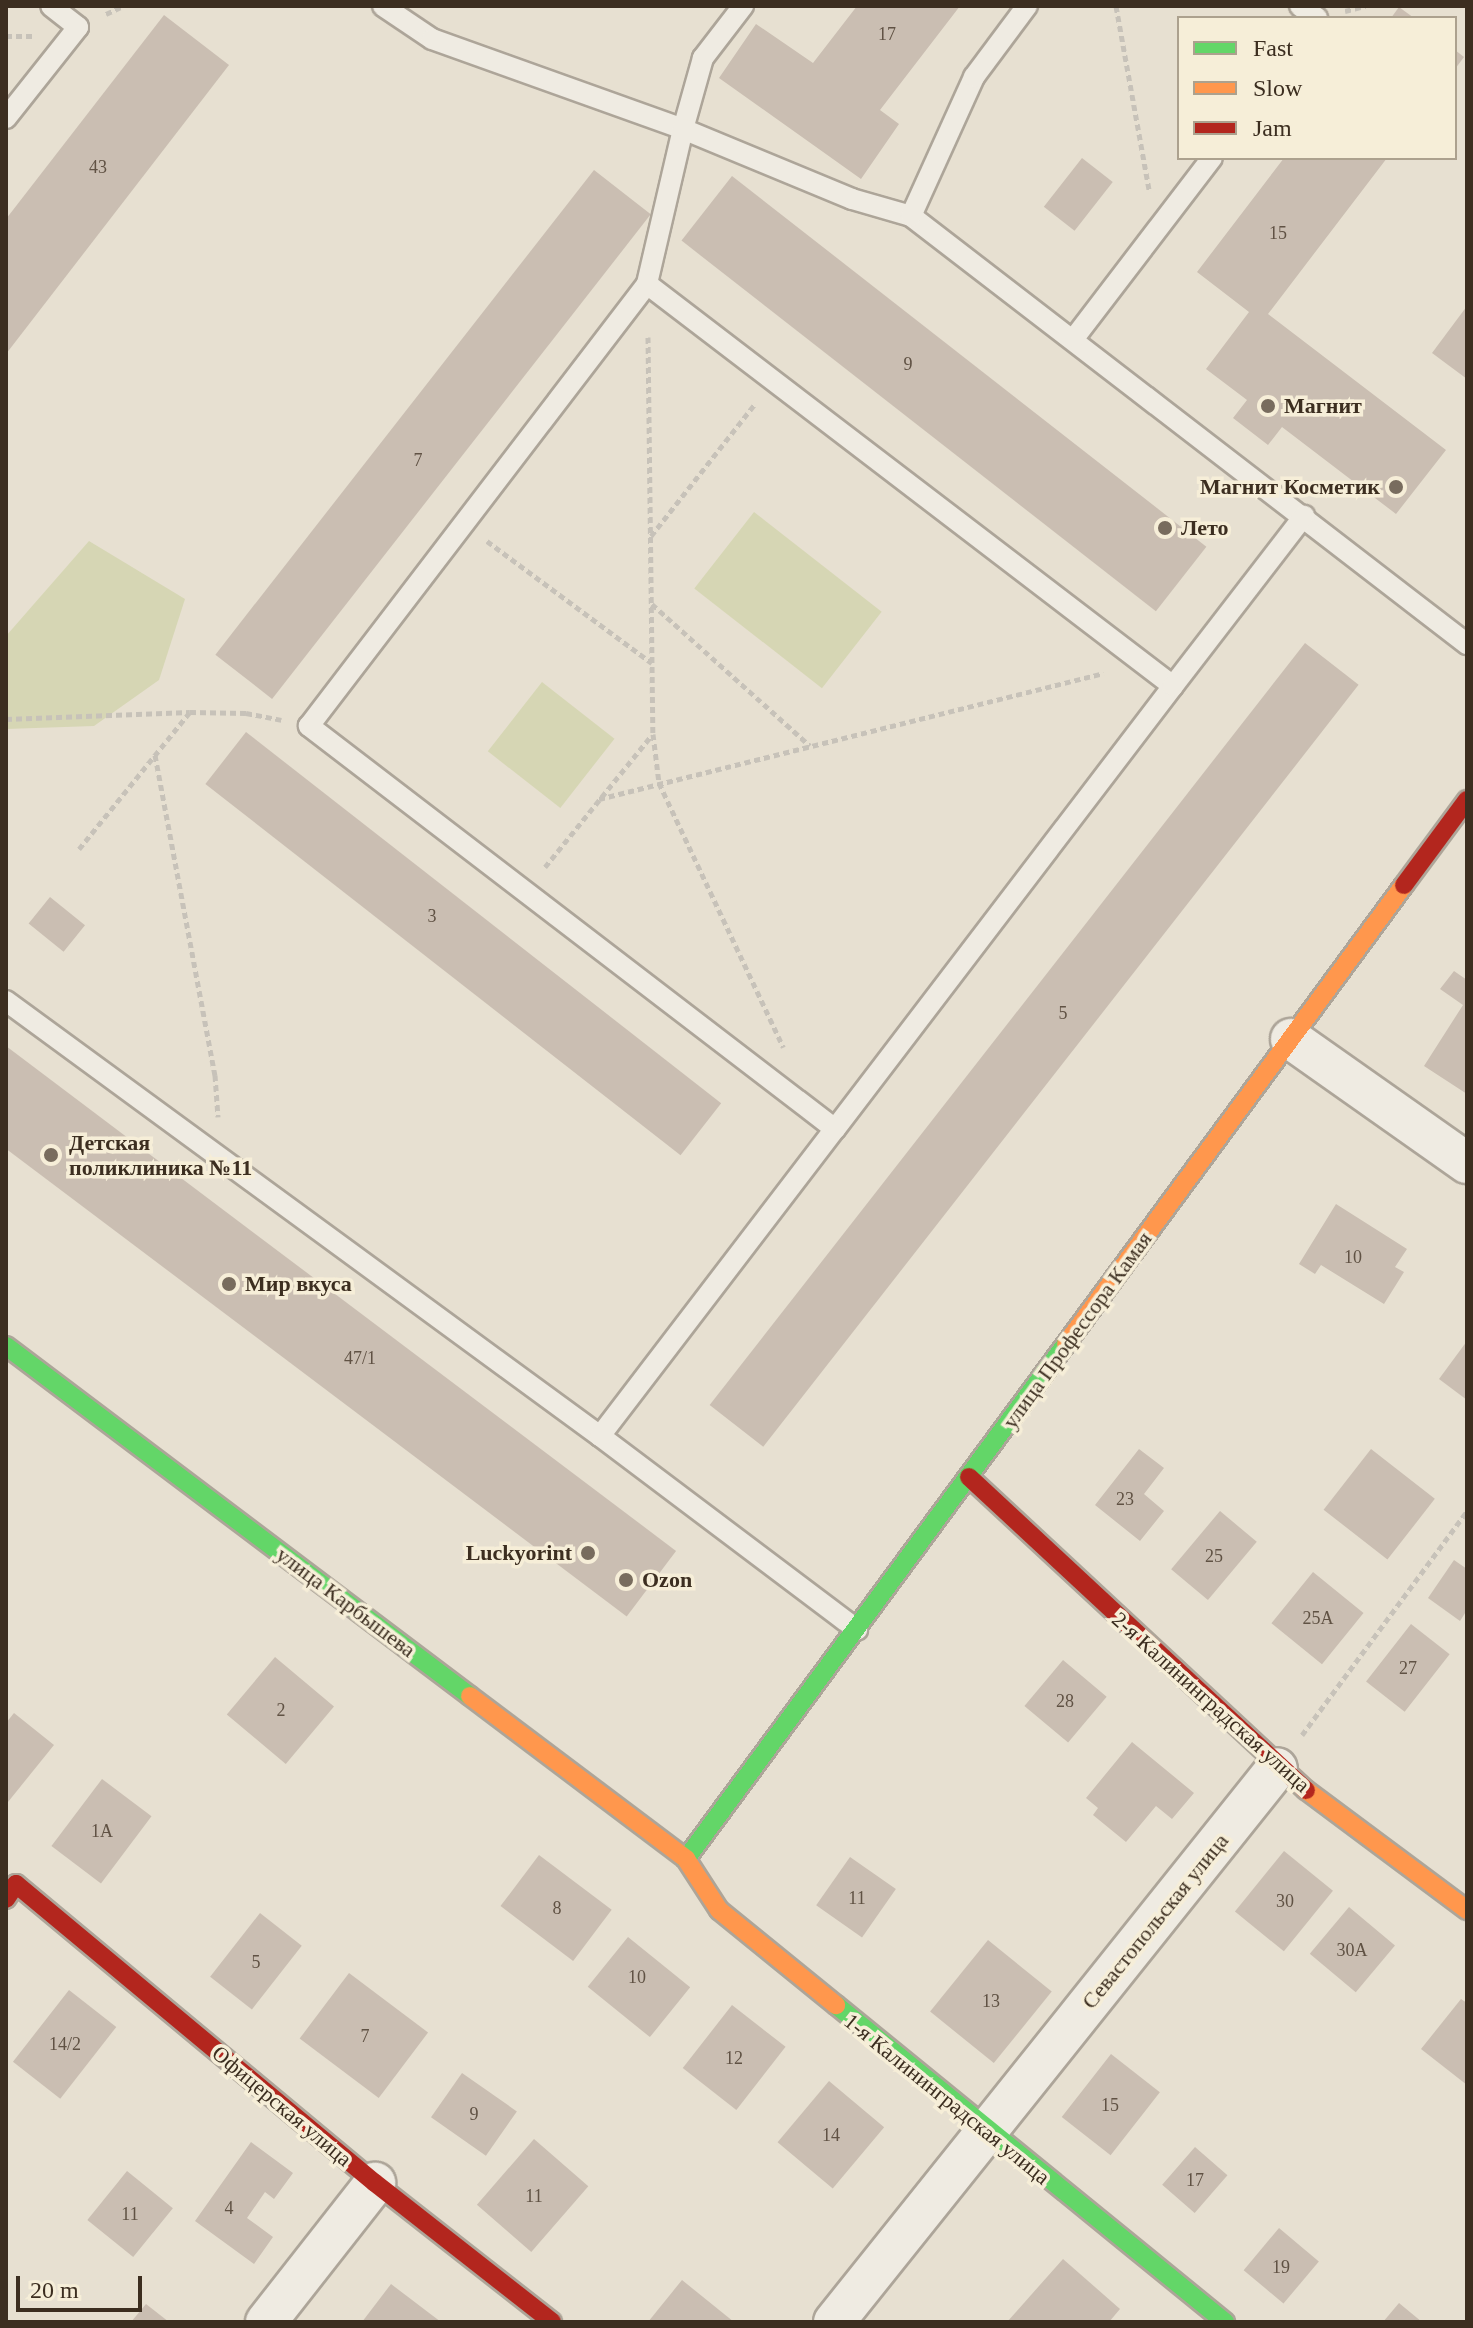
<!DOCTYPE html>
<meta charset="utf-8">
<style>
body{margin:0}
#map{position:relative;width:1473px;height:2328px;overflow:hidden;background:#e7e0d1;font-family:"Times New Roman",serif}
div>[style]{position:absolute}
.green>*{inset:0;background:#d6d6b4;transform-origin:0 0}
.building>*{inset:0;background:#cabeb2;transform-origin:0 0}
.path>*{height:5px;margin-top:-2.5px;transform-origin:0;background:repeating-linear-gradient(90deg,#c7c2b9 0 6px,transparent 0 10px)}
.roads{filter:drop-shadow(2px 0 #ada599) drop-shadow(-2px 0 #ada599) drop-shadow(0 2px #ada599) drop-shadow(0 -2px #ada599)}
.lane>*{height:20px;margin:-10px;padding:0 10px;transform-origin:10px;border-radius:10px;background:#efebe2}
.street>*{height:40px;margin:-20px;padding:0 20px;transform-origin:20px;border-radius:20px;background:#efebe2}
.fast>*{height:18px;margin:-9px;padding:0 9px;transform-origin:9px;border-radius:9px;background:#63d668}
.slow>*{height:18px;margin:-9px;padding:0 9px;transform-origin:9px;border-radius:9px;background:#ff974d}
.jam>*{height:18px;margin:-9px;padding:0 9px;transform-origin:9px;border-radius:9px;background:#b3261e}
.dots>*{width:22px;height:22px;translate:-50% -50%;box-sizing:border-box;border:4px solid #f6eed8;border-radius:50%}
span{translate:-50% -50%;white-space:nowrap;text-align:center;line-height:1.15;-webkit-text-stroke:7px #f6eed8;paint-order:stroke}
.number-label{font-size:18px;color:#605244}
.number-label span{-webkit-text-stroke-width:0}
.poi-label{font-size:22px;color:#3c2e20;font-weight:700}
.left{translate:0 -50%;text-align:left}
.right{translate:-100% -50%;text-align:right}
.street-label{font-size:22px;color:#3c2e20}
.frame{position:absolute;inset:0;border:8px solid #3c2e20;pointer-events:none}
.legend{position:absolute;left:1177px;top:16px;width:280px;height:144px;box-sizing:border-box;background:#f6eed8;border:2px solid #aca18e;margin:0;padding:10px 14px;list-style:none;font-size:24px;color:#3c2e20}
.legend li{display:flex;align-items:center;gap:16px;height:40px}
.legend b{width:40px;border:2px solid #aca18e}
.scale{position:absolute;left:16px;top:2276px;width:126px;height:36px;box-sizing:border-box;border:4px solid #3c2e20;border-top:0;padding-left:10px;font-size:24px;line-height:28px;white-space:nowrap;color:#3c2e20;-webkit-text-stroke:6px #f6eed8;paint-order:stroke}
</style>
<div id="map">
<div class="green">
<div style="left:754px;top:512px;width:162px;height:97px;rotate:38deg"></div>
<div style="clip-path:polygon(89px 541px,185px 599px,159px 680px,94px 726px,6px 729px,6px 636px)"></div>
<div style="left:542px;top:682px;width:92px;height:88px;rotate:38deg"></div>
</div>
<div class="building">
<div style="clip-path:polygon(857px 6px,960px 6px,880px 110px,899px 124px,861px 179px,719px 78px,756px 24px,813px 63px)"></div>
<div style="clip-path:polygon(1399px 7px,1414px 18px,1391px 18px)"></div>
<div style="clip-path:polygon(164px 15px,229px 65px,6px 354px,6px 219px)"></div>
<div style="clip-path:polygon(1455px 50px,1464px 57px,1455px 69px)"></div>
<div style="left:1082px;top:158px;width:39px;height:62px;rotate:38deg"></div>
<div style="clip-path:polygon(1284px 158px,1387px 158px,1268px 314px,1446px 450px,1396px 514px,1282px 427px,1268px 445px,1233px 418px,1247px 400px,1206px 369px,1249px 312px,1197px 272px)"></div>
<div style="left:594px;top:170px;width:72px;height:615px;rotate:38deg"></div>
<div style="left:732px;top:176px;width:602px;height:82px;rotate:38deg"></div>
<div style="clip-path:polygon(1467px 306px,1467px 379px,1432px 353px)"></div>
<div style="left:1305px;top:643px;width:68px;height:967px;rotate:38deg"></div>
<div style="left:246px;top:732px;width:603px;height:66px;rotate:38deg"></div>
<div style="left:50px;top:897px;width:45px;height:34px;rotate:39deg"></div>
<div style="clip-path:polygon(1454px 971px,1467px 980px,1467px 1094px,1424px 1066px,1463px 1005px,1440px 989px)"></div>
<div style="left:6px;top:1046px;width:839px;height:82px;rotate:37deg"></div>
<div style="clip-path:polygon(1336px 1204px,1407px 1249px,1395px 1267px,1404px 1272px,1384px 1304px,1321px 1265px,1315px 1274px,1299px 1264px)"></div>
<div style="clip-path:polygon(1467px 1341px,1467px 1400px,1439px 1379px)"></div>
<div style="clip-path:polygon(1139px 1449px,1164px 1468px,1144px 1494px,1164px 1511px,1140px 1541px,1095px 1505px)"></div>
<div style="left:1371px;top:1449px;width:81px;height:77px;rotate:38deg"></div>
<div style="left:1220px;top:1511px;width:48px;height:76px;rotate:40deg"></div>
<div style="clip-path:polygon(1454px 1560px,1467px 1569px,1467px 1610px,1460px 1621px,1428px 1598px)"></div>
<div style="left:1313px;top:1572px;width:65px;height:66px;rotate:39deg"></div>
<div style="left:1411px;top:1624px;width:49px;height:73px;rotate:38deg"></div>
<div style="left:275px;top:1657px;width:77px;height:75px;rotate:40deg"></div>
<div style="left:1063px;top:1660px;width:57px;height:60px;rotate:40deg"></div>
<div style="clip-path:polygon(14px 1713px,54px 1745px,8px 1802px,6px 1723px)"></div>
<div style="clip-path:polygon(1132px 1742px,1194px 1793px,1172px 1819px,1156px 1806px,1126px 1842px,1093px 1815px,1098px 1808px,1086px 1798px)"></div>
<div style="left:102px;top:1779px;width:62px;height:84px;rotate:37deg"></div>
<div style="left:1284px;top:1851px;width:63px;height:78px;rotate:39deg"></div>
<div style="left:539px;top:1855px;width:91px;height:64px;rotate:37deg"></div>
<div style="left:850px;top:1857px;width:56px;height:59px;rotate:35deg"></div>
<div style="left:1349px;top:1907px;width:60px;height:61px;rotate:40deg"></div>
<div style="left:260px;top:1913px;width:53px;height:81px;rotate:38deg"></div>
<div style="left:628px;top:1937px;width:80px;height:64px;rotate:39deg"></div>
<div style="left:988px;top:1940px;width:82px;height:92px;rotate:39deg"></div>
<div style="left:349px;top:1973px;width:99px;height:82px;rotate:37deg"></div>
<div style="left:69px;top:1990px;width:60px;height:91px;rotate:38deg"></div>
<div style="clip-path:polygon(1461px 1999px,1467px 2003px,1467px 2085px,1421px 2049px)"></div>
<div style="left:732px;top:2005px;width:68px;height:80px;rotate:38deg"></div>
<div style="left:1111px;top:2054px;width:62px;height:80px;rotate:38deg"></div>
<div style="left:462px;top:2073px;width:67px;height:54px;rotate:35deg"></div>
<div style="left:829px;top:2081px;width:72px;height:80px;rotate:40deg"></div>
<div style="left:534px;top:2139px;width:72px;height:87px;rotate:41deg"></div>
<div style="clip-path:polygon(251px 2142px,293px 2173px,274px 2199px,265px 2192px,247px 2218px,273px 2237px,254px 2264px,195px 2221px)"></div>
<div style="left:1195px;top:2147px;width:43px;height:50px;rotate:41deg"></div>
<div style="left:127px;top:2171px;width:59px;height:63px;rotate:39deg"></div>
<div style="left:1279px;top:2228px;width:52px;height:55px;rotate:40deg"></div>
<div style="clip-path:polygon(1063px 2259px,1120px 2309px,1109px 2322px,1007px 2322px)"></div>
<div style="clip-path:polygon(682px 2280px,734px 2322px,648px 2322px)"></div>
<div style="clip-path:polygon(391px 2284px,441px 2322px,362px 2322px)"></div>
<div style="clip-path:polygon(1399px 2303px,1422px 2322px,1383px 2322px)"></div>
<div style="clip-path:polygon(146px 2304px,169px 2322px,131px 2322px)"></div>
</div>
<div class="path">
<div style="left:1116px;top:6px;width:187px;rotate:79.8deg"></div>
<div style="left:1345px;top:11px;width:21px;rotate:-14deg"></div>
<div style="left:106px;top:14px;width:19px;rotate:-25deg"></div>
<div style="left:6px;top:36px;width:26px"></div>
<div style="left:648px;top:337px;width:397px;rotate:89.3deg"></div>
<div style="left:653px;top:734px;width:49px;rotate:83deg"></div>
<div style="left:659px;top:783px;width:292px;rotate:64.8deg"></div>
<div style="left:651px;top:536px;width:167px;rotate:-51.8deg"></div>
<div style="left:487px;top:541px;width:205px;rotate:36.5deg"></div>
<div style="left:652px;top:604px;width:212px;rotate:41.9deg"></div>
<div style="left:6px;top:719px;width:184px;rotate:-2.2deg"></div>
<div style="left:190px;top:712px;width:56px;rotate:1deg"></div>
<div style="left:246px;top:713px;width:36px;rotate:11deg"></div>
<div style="left:155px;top:755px;width:326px;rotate:79.4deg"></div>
<div style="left:215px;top:1075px;width:42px;rotate:85.9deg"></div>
<div style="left:599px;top:799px;width:520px;rotate:-14.01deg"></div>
<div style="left:79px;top:849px;width:175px;rotate:-51deg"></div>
<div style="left:545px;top:867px;width:170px;rotate:-51deg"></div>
<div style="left:1302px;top:1735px;width:278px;rotate:-53.6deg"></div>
</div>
<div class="roads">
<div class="lane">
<div style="left:383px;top:6px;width:59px;rotate:34deg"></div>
<div style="left:432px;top:39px;width:267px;rotate:19.7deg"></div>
<div style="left:683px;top:129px;width:159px;rotate:103.1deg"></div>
<div style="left:743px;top:6px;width:66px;rotate:127.6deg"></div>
<div style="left:703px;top:58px;width:74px;rotate:105.7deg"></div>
<div style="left:683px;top:129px;width:183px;rotate:22.5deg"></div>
<div style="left:852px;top:199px;width:61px;rotate:16.1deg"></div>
<div style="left:911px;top:216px;width:702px;rotate:37.59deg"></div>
<div style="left:1300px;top:6px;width:21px;rotate:35deg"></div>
<div style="left:6px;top:118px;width:116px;rotate:-51.6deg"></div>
<div style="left:78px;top:27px;width:34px;rotate:-142deg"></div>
<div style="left:911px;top:216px;width:153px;rotate:-65.6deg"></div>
<div style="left:974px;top:77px;width:89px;rotate:-53.3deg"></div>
<div style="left:1075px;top:337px;width:225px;rotate:-52.6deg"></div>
<div style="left:1173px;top:686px;width:557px;rotate:127.34deg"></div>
<div style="left:835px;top:1129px;width:663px;rotate:-142.54deg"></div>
<div style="left:309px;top:726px;width:556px;rotate:-52.59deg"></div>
<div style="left:647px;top:284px;width:662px;rotate:37.39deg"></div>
<div style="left:1173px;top:686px;width:215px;rotate:-52.4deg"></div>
<div style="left:6px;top:1001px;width:736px;rotate:36.22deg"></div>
<div style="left:600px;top:1436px;width:322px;rotate:37deg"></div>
<div style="left:600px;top:1436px;width:387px;rotate:-52.6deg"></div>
</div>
<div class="street">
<div style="left:1291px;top:1039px;width:215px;rotate:35.2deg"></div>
<div style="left:266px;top:2322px;width:177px;rotate:-51.9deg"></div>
<div style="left:834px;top:2322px;width:709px;rotate:-51.35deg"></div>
</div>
<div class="fast">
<div style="left:6px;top:1346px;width:581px;rotate:37.03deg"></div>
<div style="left:686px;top:1859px;width:640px;rotate:-53.58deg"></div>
<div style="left:836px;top:2005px;width:502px;rotate:39.18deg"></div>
</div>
<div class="slow">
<div style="left:1066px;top:1344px;width:570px;rotate:-53.63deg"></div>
<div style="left:470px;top:1696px;width:271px;rotate:37deg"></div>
<div style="left:686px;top:1859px;width:61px;rotate:57.1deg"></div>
<div style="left:719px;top:1910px;width:151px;rotate:39.1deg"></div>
<div style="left:1306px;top:1790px;width:201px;rotate:36.7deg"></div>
</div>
<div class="jam">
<div style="left:1404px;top:885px;width:106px;rotate:-53.5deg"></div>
<div style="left:969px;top:1477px;width:460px;rotate:42.9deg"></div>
<div style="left:6px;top:1899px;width:18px;rotate:-56deg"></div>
<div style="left:16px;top:1884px;width:467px;rotate:39.8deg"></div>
<div style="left:375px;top:2183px;width:225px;rotate:38.1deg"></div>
</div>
</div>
<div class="dots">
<div style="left:1268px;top:406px;background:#786c5e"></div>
<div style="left:1396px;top:487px;background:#786c5e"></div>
<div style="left:1165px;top:528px;background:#786c5e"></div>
<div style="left:51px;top:1155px;background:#786c5e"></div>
<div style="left:229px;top:1284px;background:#786c5e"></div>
<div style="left:588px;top:1553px;background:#786c5e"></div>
<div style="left:626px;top:1580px;background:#786c5e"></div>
</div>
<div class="number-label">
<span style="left:887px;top:34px">17</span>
<span style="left:98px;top:167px">43</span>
<span style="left:1278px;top:233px">15</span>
<span style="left:908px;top:364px">9</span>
<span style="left:418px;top:460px">7</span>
<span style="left:432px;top:916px">3</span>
<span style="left:1063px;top:1013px">5</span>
<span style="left:1353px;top:1257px">10</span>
<span style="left:360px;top:1358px">47/1</span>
<span style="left:1125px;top:1499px">23</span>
<span style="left:1214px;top:1556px">25</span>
<span style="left:1318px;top:1618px">25А</span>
<span style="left:1408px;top:1668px">27</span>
<span style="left:1065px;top:1701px">28</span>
<span style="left:281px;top:1710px">2</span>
<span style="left:102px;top:1831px">1А</span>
<span style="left:857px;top:1898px">11</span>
<span style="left:1285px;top:1901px">30</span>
<span style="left:557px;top:1908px">8</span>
<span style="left:1352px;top:1950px">30А</span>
<span style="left:256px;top:1962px">5</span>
<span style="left:637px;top:1977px">10</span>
<span style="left:991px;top:2001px">13</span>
<span style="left:365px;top:2036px">7</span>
<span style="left:65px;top:2044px">14/2</span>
<span style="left:734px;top:2058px">12</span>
<span style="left:1110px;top:2105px">15</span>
<span style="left:474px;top:2114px">9</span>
<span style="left:831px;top:2135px">14</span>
<span style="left:1195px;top:2180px">17</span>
<span style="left:534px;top:2196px">11</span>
<span style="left:229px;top:2208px">4</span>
<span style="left:130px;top:2214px">11</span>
<span style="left:1281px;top:2267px">19</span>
</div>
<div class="poi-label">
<span class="left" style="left:1284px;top:406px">Магнит</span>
<span class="right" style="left:1380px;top:487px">Магнит Косметик</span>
<span class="left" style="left:1181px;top:528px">Лето</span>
<span class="left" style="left:69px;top:1155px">Детская<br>поликлиника №11</span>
<span class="left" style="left:245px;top:1284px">Мир вкуса</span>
<span class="right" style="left:572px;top:1553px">Luckyorint</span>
<span class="left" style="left:642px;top:1580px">Ozon</span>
</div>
<div class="street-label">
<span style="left:1077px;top:1330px;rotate:-54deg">улица Профессора Камая</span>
<span style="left:346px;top:1602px;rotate:37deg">улица Карбышева</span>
<span style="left:1211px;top:1702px;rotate:42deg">2-я Калининградская улица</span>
<span style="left:1155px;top:1921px;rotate:-51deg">Севастопольская улица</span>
<span style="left:947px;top:2099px;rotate:39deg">1-я Калининградская улица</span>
<span style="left:282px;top:2106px;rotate:40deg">Офицерская улица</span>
</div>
<div class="frame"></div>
<ul class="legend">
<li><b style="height:10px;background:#63d668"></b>Fast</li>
<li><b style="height:10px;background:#ff974d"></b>Slow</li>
<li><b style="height:10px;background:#b3261e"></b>Jam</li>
</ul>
<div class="scale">20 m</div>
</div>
